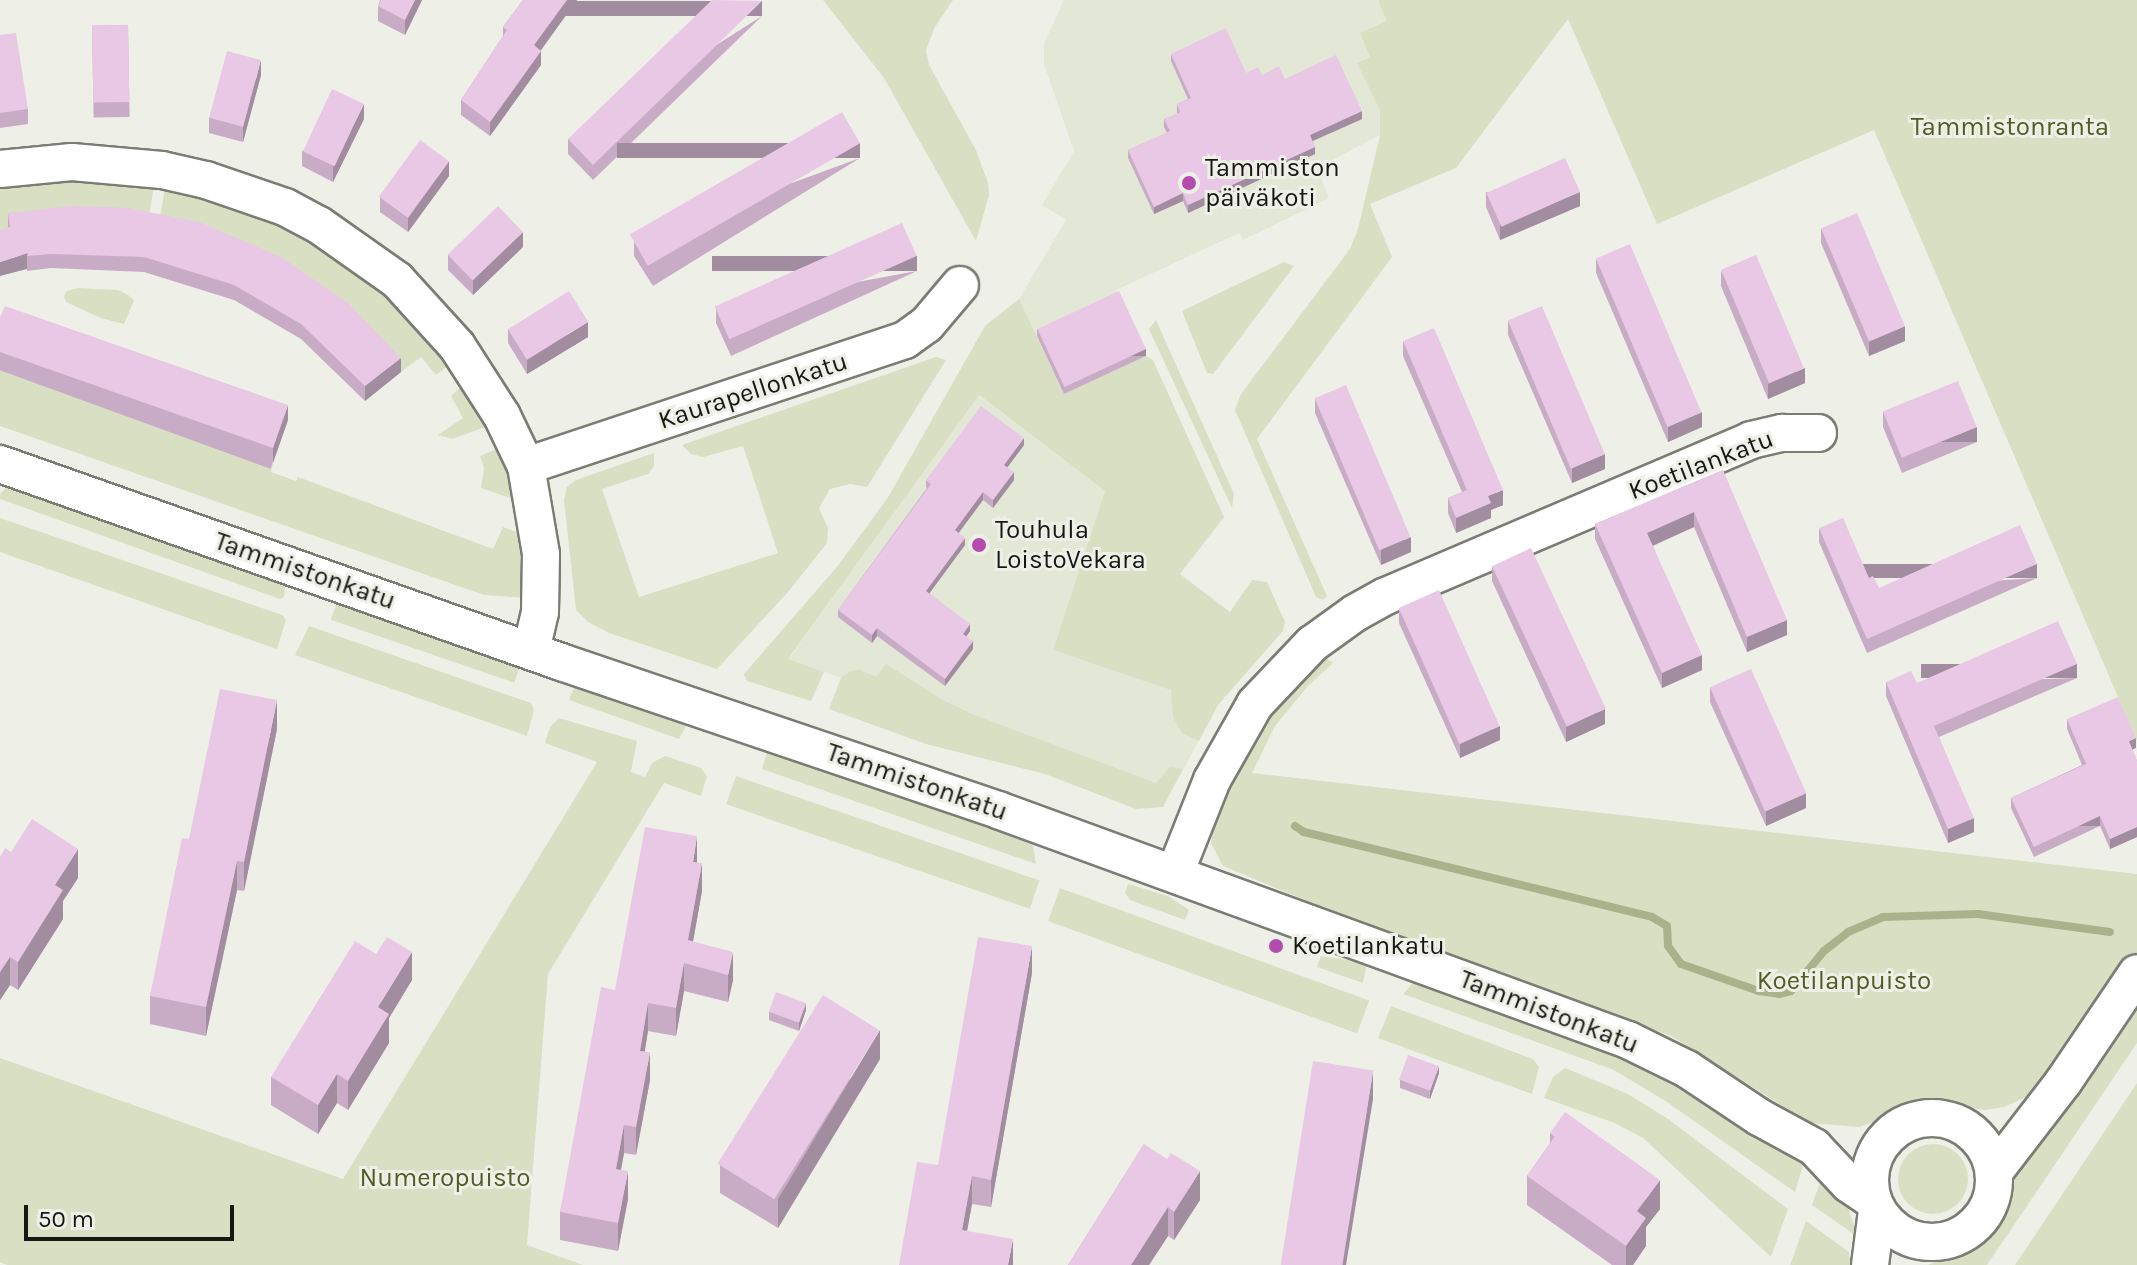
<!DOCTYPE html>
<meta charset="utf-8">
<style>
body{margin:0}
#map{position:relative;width:2137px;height:1265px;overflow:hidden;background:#eef0e7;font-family:Karla,sans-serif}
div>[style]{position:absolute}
.built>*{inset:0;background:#e3e7d6}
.green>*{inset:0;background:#d8dfc2;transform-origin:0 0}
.round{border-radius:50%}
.stream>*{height:8px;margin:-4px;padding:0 4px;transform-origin:4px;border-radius:4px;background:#aab28c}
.roads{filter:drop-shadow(2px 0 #7b7c74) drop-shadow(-2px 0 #7b7c74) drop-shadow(0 2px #7b7c74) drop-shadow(0 -2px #7b7c74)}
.minor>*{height:36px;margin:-18px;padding:0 18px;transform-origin:18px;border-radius:18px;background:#fff}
.minor>.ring{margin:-18px;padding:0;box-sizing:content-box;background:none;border:36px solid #fff;border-radius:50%}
.wall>*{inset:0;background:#c8acc5;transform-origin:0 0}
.shaded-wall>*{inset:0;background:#a28ca0;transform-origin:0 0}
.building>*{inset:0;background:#e8c8e5;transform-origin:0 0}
.dots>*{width:22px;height:22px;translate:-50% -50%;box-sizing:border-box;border:4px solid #eef0e7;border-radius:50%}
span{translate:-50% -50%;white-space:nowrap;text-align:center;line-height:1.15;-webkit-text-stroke:6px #eef0e7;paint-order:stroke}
.park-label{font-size:26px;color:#535c22}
.poi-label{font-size:26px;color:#171814}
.left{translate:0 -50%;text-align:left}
.street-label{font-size:26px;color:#171814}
.scale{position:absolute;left:24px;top:1205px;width:210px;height:36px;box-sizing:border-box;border:4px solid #171814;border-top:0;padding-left:10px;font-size:24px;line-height:28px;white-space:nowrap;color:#171814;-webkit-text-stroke:6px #eef0e7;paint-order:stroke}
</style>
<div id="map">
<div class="built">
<div style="clip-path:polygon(1064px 0,1378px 0,1388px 21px,1371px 57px,1380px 110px,1380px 135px,1317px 168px,1329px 198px,1243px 240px,1239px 233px,1116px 290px,1146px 356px,1064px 394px,1019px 299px,1066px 220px,1042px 205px,1074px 151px,1044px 64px,1044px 43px)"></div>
<div style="clip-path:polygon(978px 395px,1105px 491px,1053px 650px,1218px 705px,1178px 779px,1166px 787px,788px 660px)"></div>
</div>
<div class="green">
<div style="clip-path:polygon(823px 0,953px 0,935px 27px,926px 50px,929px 65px,976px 150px,988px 183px,989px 195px,976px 241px,884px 78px)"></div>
<div style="clip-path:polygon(1378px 0,2137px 0,2137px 741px,1874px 130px,1657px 224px,1568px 19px,1456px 168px,1370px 204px,1392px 257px,1257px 439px,1327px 596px,1323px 600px,1316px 597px,1235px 410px,1241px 394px,1350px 249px,1358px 229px,1380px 135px,1380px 110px,1357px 63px,1370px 57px,1360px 33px,1387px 21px)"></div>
<div style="clip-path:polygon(40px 177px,155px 181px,147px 226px,0 230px,0 183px)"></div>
<div style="clip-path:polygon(166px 183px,278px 219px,368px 276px,453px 362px,436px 375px,421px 357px,401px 372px,158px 228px)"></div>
<div style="clip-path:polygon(1284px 262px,1294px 266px,1213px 374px,1207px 373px,1182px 311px)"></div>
<div style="clip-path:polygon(78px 288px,118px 290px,128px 295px,134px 300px,124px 324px,101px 318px,66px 302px,64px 296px,67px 291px)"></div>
<div style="clip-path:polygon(1019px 299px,1064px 394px,1146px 356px,1153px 360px,1224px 517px,1180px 574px,1230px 612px,1252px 580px,1267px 582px,1285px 622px,1283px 631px,1218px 705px,1199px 741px,1182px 733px,1173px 717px,1171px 690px,1053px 650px,1105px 491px,979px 395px,788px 659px,824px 672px,811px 701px,747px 681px,744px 674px,836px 568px,887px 499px,985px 326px)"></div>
<div style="clip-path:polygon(1156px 320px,1234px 494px,1232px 508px,1149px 329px)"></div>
<div style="clip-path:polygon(936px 357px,946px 360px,867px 487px,850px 484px,830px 489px,819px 508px,828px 528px,827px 543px,788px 592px,717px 669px,609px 633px,588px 622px,576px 610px,564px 500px,567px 487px,576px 480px,654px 453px,654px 466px,648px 474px,602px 489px,639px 597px,778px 553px,743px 446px,703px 457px,691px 454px,682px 445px)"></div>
<div style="clip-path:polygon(0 367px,273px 463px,271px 472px,296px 481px,298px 477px,493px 549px,503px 527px,527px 536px,528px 598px,484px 595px,0 426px)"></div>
<div style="clip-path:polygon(466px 382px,491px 425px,452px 439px,438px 435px,463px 418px,451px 396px)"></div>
<div style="clip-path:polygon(502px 447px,519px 501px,481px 488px,484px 468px,480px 456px)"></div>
<div style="clip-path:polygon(13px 481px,286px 578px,284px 597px,280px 599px,0 499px,0 494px)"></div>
<div style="clip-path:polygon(0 518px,282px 615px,286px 620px,277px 649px,0 552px)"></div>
<div style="left:339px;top:596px;width:194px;height:25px;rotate:19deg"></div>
<div style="clip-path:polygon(309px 626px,531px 703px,534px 710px,527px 736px,295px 655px)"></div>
<div style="clip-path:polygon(1320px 654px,1333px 663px,1308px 686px,1275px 726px,1252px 773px,2137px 874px,2137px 953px,2044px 1082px,2028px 1096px,2004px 1107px,1985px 1110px,1930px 1102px,1859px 1127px,1810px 1123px,1671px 1036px,1356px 921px,1223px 866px,1211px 843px,1216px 809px,1259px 721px)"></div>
<div style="clip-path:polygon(886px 664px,941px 699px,974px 715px,1156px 783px,1170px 767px,1183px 769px,1163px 807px,1136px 809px,1045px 774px,926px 744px,829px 709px,841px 678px,850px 671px,860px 670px,876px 677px)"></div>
<div style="clip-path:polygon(577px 681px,686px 726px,679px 739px,569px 700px)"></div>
<div style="clip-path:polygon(559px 718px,637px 741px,631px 772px,645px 777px,652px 763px,665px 756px,701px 768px,707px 776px,701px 796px,664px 783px,548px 974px,527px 1245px,583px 1265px,7px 1265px,0 1262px,0 1058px,343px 1179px,597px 762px,545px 743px,550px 727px)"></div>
<div style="clip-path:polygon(767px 752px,863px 781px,1033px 845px,1036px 864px,762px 769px)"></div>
<div style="left:736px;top:776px;width:321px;height:30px;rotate:19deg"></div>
<div style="clip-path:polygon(1128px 884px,1168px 896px,1189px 910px,1185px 920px,1130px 900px,1125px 893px)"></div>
<div style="left:1060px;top:888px;width:329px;height:35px;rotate:20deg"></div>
<div style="clip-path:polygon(1321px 956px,1367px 963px,1363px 983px,1317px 967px)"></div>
<div style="clip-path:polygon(1419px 977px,1610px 1043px,1716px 1101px,1804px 1162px,1795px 1192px,1667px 1102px,1614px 1070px,1403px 994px)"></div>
<div style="clip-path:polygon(2137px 1003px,2137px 1043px,1987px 1265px,1928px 1265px,1978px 1241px,1991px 1228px,2000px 1215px,2011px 1175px)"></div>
<div style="clip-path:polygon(1391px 1006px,1533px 1059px,1539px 1067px,1532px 1094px,1378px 1038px)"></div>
<div style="clip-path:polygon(1565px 1068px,1628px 1094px,1668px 1119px,1788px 1209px,1771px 1257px,1643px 1138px,1615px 1123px,1544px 1098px,1553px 1077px)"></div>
<div style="clip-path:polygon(2137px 1083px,2137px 1265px,2015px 1265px,2019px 1259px)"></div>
<div class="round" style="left:1898px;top:1144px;width:70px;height:70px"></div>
<div style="clip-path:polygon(1822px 1177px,1848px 1208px,1858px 1237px,1812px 1205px)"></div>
<div style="clip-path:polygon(1806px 1221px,1849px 1252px,1851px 1265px,1790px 1265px)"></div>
</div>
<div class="stream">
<div style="left:1295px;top:826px;width:11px;rotate:34deg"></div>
<div style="left:1304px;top:832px;width:358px;rotate:13.7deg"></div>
<div style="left:1652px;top:917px;width:17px;rotate:31deg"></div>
<div style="left:1667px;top:926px;width:20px;rotate:87deg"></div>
<div style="left:1668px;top:946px;width:22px;rotate:54deg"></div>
<div style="left:1681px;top:964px;width:83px;rotate:19.1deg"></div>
<div style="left:1759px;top:991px;width:21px;rotate:8deg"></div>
<div style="left:1780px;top:994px;width:11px;rotate:-15deg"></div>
<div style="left:1791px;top:991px;width:52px;rotate:-50.5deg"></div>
<div style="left:1824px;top:951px;width:31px;rotate:-38deg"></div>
<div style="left:1848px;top:932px;width:38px;rotate:-23deg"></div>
<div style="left:1883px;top:917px;width:95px;rotate:-1.8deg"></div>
<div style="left:1978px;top:914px;width:133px;rotate:7.8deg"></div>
</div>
<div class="roads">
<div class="minor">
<div style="left:0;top:169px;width:72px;rotate:-5.6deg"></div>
<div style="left:72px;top:162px;width:90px;rotate:5.1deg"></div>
<div style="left:162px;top:170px;width:45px;rotate:12.8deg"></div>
<div style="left:206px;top:180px;width:83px;rotate:18.9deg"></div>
<div style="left:285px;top:207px;width:38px;rotate:28deg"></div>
<div style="left:319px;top:225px;width:95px;rotate:35.2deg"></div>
<div style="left:397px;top:280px;width:89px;rotate:47.7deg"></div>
<div style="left:457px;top:346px;width:83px;rotate:57.3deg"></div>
<div style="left:502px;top:416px;width:55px;rotate:64.4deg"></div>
<div style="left:526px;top:466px;width:89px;rotate:80.3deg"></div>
<div style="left:541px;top:554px;width:58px;rotate:91deg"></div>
<div style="left:540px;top:612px;width:40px;rotate:103deg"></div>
<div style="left:0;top:464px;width:595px;rotate:19.44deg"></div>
<div style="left:561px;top:662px;width:461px;rotate:18.7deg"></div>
<div style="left:998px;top:810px;width:671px;rotate:20.06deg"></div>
<div style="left:1628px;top:1040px;width:66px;rotate:26.2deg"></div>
<div style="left:1687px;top:1069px;width:87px;rotate:33.7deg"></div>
<div style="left:1759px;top:1117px;width:63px;rotate:28.6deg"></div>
<div style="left:1814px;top:1147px;width:51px;rotate:46.6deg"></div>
<div style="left:1849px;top:1184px;width:29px;rotate:34deg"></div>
<div style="left:526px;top:466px;width:399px;rotate:-18.4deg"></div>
<div style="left:905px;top:340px;width:27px;rotate:-36deg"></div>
<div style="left:927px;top:324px;width:51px;rotate:-49.8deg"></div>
<div style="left:1175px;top:873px;width:100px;rotate:-68.3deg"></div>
<div style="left:1212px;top:780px;width:87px;rotate:-60.5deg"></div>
<div style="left:1255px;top:704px;width:83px;rotate:-46.5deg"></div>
<div style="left:1312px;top:644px;width:53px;rotate:-35.8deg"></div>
<div style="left:1355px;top:613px;width:35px;rotate:-29deg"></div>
<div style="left:1386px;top:596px;width:397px;rotate:-23.1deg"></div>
<div style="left:1751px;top:440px;width:32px;rotate:-13deg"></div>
<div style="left:1782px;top:433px;width:36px"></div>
<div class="ring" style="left:1870px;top:1118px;width:88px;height:88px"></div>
<div style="left:1994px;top:1172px;width:115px;rotate:-52.4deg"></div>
<div style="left:2064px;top:1081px;width:130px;rotate:-55.9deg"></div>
<div style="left:1870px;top:1265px;width:55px;rotate:-82.7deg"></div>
</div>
</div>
<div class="wall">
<div style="clip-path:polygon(380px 0,422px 0,405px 35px,378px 21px,378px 6px)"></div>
<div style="clip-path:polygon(523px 0,577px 0,540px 50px,541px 65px,490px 136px,461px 115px,461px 100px,503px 36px,503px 27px)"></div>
<div style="clip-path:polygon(762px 16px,593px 180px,568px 154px,568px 139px)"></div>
<div style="left:128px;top:25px;width:92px;height:36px;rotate:89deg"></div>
<div style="clip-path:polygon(0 35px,28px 109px,28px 124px,0 128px)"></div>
<div style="clip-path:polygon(1171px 54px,1246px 73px,1285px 79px,1362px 119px,1313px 141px,1315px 154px,1188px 213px,1183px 201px,1154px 214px,1128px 158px,1128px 150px,1167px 133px,1164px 127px,1164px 119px,1177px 114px,1177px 104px,1188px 99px,1171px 61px)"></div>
<div style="clip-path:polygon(261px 75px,243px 142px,209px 133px,209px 118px)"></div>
<div style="clip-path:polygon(364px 119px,333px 182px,302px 166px,302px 151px)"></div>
<div style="clip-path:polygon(860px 158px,653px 286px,634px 256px,634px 241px)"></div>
<div style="clip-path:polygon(449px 176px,408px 232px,380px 212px,380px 197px)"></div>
<div style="clip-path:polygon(1486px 192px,1580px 206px,1500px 240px,1486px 207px)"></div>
<div style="clip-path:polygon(129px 208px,401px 372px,365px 401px,301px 339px,234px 300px,144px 272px,51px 268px,27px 271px,27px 269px,8px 228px,8px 213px)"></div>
<div style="clip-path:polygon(1821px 228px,1905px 341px,1869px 356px,1821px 243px)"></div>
<div style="clip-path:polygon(523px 247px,473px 295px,448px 270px,448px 255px)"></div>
<div style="clip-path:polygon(1596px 258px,1702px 427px,1668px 442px,1596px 273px)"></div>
<div style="clip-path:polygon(917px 271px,731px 356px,716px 323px,716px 308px)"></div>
<div style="clip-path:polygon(1721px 271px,1805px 383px,1768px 399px,1721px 286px)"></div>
<div style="left:0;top:317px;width:306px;height:50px;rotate:20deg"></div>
<div style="clip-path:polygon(1508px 320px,1605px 469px,1572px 483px,1508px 335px)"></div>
<div style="clip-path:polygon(508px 329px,588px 337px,527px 374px,508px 343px)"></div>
<div style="clip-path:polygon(1037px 329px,1146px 356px,1064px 394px,1037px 336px)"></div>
<div style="clip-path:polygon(1403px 341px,1503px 505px,1491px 510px,1491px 518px,1456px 533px,1448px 513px,1448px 498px,1462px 492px,1403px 356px)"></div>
<div style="clip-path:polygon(1315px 398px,1411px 552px,1381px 565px,1315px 413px)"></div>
<div style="clip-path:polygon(1883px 412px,1977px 442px,1902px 473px,1883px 427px)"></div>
<div style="clip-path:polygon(1024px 445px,1007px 467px,1014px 480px,993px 508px,983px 500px,958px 533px,965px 545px,929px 593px,970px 631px,966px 637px,973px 649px,945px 686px,877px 636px,872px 643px,838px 617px,838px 610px,927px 488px,926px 487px,926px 480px)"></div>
<div style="clip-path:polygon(1723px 470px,1787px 635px,1747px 652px,1694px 527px,1653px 546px,1702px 670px,1662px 688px,1595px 539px,1595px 524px)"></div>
<div style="clip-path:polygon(1819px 528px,1879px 588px,2037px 578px,1867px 653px,1819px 542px)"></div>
<div style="clip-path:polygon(1492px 566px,1605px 724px,1566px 742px,1492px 581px)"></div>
<div style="clip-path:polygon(1399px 608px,1500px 740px,1460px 758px,1399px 623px)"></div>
<div style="clip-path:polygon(2077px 678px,1939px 737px,1974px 832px,1948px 843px,1886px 696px,1886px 682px,1917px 683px)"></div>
<div style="clip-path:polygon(1710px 687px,1806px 808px,1766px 826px,1710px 702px)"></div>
<div style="clip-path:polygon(2067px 719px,2136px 748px,2132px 749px,2137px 761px,2137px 837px,2110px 849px,2100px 826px,2034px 857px,2011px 808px,2011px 798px,2082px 765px,2067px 729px)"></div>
<div style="clip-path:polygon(277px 729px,244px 891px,237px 890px,206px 1036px,150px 1024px,150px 996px,189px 839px)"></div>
<div style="clip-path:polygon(11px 852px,78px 878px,63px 901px,63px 919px,18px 990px,10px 985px,0 1000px,0 857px)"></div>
<div style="clip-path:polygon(697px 863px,702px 891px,693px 941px,733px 980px,728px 1002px,684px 991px,676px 1036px,648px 1031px,645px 1051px,650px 1080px,636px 1155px,624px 1153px,621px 1170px,628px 1199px,618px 1251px,560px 1240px,560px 1212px,615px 990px)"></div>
<div style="clip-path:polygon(1032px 973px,991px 1207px,972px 1204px,967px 1231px,1013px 1265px,899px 1265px,938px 1165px)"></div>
<div style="clip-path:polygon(412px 980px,389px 1018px,389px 1043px,348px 1110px,337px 1103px,318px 1134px,271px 1105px,271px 1077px)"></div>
<div style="clip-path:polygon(806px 1010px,799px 1031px,769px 1020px,769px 1012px)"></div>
<div style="clip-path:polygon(880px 1059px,778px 1228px,720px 1193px,720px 1165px)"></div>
<div style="clip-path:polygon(1439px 1073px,1430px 1099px,1400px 1088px,1400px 1080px)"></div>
<div style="clip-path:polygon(1550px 1133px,1660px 1209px,1646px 1227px,1646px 1246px,1633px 1265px,1612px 1265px,1527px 1205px,1527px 1176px,1550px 1143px)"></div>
<div style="clip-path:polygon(1144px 1144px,1200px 1200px,1174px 1240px,1168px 1236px,1149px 1265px,1068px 1265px)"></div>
</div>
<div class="shaded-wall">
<div style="clip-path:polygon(415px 0,422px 0,405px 35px,405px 20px)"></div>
<div style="clip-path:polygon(567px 0,577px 0,534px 60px,534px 45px)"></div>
<div style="left:762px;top:1px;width:15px;height:235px;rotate:90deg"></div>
<div style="clip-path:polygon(541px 51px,541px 65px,490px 136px,490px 122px)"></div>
<div style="clip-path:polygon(261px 60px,261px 75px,243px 142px,243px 128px)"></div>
<div style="clip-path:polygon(364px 104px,364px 119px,333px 182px,333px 167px)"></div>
<div style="clip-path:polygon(1362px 111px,1362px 119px,1310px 142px,1310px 135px)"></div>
<div style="left:860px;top:143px;width:15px;height:243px;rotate:90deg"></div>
<div style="clip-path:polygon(1315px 147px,1315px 154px,1188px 213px,1188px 205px)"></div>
<div style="clip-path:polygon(449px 161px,449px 176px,408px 232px,408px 218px)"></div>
<div style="clip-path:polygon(1580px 192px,1580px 206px,1500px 240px,1500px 225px)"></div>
<div style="clip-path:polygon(1183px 193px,1183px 201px,1154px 214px,1154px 207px)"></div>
<div style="clip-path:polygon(523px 232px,523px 247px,473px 295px,473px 280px)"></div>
<div style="clip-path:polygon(28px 253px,27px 256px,27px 269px,0 276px,0 262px)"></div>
<div style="left:917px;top:256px;width:15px;height:205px;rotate:90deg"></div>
<div style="clip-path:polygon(588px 322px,588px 337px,527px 374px,527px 360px)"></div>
<div style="clip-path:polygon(1905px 326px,1905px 341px,1869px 356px,1869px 341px)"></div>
<div style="left:1146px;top:349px;width:7px;height:90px;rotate:90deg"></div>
<div style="clip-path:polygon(401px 358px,401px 372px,365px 401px,365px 386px)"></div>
<div style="clip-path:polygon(1805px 368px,1805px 383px,1768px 399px,1768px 384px)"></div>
<div style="clip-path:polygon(288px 405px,288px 420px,273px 463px,273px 448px)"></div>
<div style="clip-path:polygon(1702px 412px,1702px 427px,1668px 442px,1668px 427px)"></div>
<div style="left:1977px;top:427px;width:15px;height:81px;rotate:90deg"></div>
<div style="clip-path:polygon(1024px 438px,1024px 445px,1004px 472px,1004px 465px)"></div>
<div style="clip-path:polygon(1605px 454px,1605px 469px,1572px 483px,1572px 468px)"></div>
<div style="clip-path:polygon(1014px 472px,1014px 480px,993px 508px,993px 500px)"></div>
<div style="clip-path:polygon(1503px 490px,1503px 505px,1491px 510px,1491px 518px,1456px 533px,1456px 518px,1488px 496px)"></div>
<div style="clip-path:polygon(983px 492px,983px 500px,955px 538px,955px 530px)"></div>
<div style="clip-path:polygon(1694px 512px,1694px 527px,1647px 548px,1647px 533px)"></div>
<div style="clip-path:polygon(1411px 537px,1411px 552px,1381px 565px,1381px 550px)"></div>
<div style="clip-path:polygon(965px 538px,965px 545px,926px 598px,926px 591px)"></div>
<div style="left:2037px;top:564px;width:14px;height:186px;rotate:90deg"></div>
<div style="clip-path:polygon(1787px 620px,1787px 635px,1747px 652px,1747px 637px)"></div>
<div style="clip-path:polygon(970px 624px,970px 631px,963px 641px,963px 634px)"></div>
<div style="clip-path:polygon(877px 628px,877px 636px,872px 643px,872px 635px)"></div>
<div style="clip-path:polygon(973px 641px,973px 649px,945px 686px,945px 679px)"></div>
<div style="clip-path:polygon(1702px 655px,1702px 670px,1662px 688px,1662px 673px)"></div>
<div style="left:2077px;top:664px;width:14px;height:156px;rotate:90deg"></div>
<div style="clip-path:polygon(277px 700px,277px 729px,244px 891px,244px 862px)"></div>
<div style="clip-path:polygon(1605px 709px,1605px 724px,1566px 742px,1566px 727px)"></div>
<div style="clip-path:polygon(1500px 726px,1500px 740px,1460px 758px,1460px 744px)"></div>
<div style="clip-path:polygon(2136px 738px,2136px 748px,2129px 751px,2129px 741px)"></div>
<div style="clip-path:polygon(1806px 793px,1806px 808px,1766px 826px,1766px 811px)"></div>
<div style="left:2100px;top:816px;width:10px;height:73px;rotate:90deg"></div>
<div style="clip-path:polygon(1974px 818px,1974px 832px,1948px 843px,1948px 829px)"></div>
<div style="clip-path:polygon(2137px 827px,2137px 837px,2110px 849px,2110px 839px)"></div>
<div style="clip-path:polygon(697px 836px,697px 864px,693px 862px)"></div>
<div style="clip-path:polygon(78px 849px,78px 878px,63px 901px,63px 919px,18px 990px,18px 962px,55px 885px)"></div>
<div style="clip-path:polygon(237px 861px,237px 890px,206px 1036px,206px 1007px)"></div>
<div style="clip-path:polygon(702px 863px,702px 891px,689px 964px,688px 940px)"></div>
<div style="clip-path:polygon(1032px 946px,1032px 973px,991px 1207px,991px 1180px)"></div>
<div style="clip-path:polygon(412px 952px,412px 980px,389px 1018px,389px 1043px,348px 1110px,348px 1081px,378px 1007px)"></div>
<div style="clip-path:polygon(733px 952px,733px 980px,728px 1002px,728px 975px)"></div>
<div style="clip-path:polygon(10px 957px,10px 985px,0 1000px,0 972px)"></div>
<div style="clip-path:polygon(684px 963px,684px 991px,676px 1036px,676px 1008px)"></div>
<div style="clip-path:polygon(648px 1003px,648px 1031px,640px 1078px,640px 1051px)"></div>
<div style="clip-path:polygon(806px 1003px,806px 1010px,799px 1031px,799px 1023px)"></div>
<div style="clip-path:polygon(880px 1030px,880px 1059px,778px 1228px,778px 1199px)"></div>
<div style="clip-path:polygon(650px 1052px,650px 1080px,636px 1155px,636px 1127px)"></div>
<div style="clip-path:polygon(1439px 1066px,1439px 1073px,1430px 1099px,1430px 1091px)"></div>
<div style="clip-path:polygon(1373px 1071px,1373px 1099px,1346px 1265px,1341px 1265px)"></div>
<div style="clip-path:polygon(337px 1074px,337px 1103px,318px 1134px,318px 1105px)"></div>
<div style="clip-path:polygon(624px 1125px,624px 1153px,616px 1197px,616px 1169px)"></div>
<div style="clip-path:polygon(628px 1171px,628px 1199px,618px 1251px,618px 1223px)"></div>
<div style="clip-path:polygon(1200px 1171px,1200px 1200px,1174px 1240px,1174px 1212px)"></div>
<div style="clip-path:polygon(972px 1176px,972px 1204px,962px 1258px,962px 1230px)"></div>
<div style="clip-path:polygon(1660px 1180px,1660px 1209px,1646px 1227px,1646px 1246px,1633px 1265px,1626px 1265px,1626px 1246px,1637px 1211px)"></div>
<div style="clip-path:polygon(1168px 1207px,1168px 1236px,1149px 1265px,1131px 1265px)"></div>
<div style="clip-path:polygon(1013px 1239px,1013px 1265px,1008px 1265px)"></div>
</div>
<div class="building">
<div style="clip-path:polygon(381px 0,415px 0,405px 20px,378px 6px)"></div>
<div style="clip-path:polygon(523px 0,567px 0,534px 45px,541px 51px,490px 122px,461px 100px,507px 30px,503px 27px)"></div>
<div style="clip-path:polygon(712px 0,762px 1px,593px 165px,568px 139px)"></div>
<div style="left:128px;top:25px;width:77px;height:36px;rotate:89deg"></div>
<div style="clip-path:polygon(1226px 28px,1246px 73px,1258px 67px,1262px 75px,1279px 66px,1285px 79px,1336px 55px,1362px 111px,1310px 135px,1315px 147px,1188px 205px,1183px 193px,1154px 207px,1128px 150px,1170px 131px,1164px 119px,1180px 112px,1177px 104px,1191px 98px,1171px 54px)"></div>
<div style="clip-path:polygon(16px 33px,28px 109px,0 113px,0 35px)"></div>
<div style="left:227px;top:51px;width:35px;height:69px;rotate:15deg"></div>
<div style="left:332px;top:89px;width:35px;height:69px;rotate:25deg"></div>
<div style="left:842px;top:112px;width:36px;height:245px;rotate:60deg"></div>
<div style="left:420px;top:140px;width:36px;height:70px;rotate:36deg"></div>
<div style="left:1565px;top:158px;width:37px;height:86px;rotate:66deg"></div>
<div style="clip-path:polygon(73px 206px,129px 208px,199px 222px,281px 257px,348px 303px,401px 358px,365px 386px,301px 324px,234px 285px,144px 257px,51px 254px,27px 256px,28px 253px,0 262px,0 230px,10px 227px,8px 213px)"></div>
<div style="left:498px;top:206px;width:36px;height:70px;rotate:46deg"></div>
<div style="left:1857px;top:213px;width:123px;height:39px;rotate:67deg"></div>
<div style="left:902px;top:223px;width:36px;height:205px;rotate:66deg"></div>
<div style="left:1630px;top:244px;width:183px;height:37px;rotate:67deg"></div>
<div style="left:1756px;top:255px;width:123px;height:38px;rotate:67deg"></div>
<div style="left:569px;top:291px;width:36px;height:72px;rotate:58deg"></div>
<div style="left:1119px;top:291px;width:64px;height:90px;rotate:65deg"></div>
<div style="clip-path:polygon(5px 306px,288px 405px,273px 448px,0 352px,0 317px)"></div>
<div style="left:1542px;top:306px;width:161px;height:37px;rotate:67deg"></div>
<div style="clip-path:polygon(1434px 328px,1503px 490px,1488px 496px,1491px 503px,1456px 518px,1448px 498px,1467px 490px,1403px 341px)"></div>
<div style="left:1958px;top:381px;width:50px;height:81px;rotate:68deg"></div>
<div style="left:1346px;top:385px;width:165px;height:34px;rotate:67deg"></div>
<div style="clip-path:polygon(981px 406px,1024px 438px,1004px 465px,1014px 472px,993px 500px,983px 492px,955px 530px,965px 538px,926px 591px,970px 624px,963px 634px,973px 641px,945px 679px,877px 628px,872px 635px,838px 610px,931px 484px,926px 480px)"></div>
<div style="clip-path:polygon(1723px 470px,1787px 620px,1747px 637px,1694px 512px,1647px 533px,1702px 655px,1662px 673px,1595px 524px)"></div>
<div style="clip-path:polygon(1843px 518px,1869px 578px,1873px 576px,1879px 588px,2020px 525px,2037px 564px,1867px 639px,1819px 528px)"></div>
<div style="left:1531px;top:548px;width:177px;height:43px;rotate:65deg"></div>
<div style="left:1439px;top:590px;width:149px;height:44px;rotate:66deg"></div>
<div style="clip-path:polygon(2058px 621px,2077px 664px,1934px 726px,1974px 818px,1948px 829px,1886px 682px,1911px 671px,1917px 683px)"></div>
<div style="left:1751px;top:669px;width:136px;height:45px;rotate:66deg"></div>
<div style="clip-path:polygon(220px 689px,277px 700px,244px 862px,237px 861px,206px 1007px,150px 996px,182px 838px,189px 839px)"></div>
<div style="clip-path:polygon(2118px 697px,2136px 738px,2129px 741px,2137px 761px,2137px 827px,2110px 839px,2100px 816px,2034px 847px,2011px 798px,2086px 764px,2067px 719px)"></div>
<div style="clip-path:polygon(32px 819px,78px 849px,55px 885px,63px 890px,18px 962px,10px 957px,0 972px,0 857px,5px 848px,11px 852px)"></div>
<div style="clip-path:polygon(645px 827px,697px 836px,693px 862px,702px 863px,688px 940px,733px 952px,728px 975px,684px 963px,676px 1008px,648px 1003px,640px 1051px,650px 1052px,636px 1127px,624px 1125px,616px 1169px,628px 1171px,618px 1223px,560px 1212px,601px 987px,615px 990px)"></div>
<div style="clip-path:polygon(387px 937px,412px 952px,378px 1007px,389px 1014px,348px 1081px,337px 1074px,318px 1105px,271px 1077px,355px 941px,376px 954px)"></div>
<div style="clip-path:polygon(978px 937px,1032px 946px,991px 1180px,972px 1176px,962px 1230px,1013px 1239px,1008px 1265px,899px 1265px,917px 1162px,938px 1165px)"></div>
<div style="left:776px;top:992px;width:32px;height:21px;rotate:20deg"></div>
<div style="left:823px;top:995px;width:67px;height:199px;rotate:32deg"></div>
<div style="left:1408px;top:1055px;width:33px;height:26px;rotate:20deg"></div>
<div style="left:1313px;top:1061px;width:61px;height:207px;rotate:9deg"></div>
<div style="clip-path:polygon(1565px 1112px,1660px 1180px,1637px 1211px,1646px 1218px,1626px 1246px,1527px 1176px,1555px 1136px,1550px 1133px)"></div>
<div style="clip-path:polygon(1144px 1144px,1167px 1159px,1171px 1153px,1200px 1171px,1174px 1212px,1168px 1207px,1131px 1265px,1068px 1265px)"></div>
</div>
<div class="dots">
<div style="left:1189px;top:183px;background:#b44caf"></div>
<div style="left:979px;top:545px;background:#b44caf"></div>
<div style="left:1276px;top:946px;background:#b44caf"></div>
</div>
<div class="park-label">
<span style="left:2010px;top:127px">Tammistonranta</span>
<span style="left:1844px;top:981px">Koetilanpuisto</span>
<span style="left:445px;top:1178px">Numeropuisto</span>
</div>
<div class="poi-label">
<span class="left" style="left:1205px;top:183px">Tammiston<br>päiväkoti</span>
<span class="left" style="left:995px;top:545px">Touhula<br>LoistoVekara</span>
<span class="left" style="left:1292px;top:946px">Koetilankatu</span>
</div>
<div class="street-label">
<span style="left:753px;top:391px;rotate:-18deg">Kaurapellonkatu</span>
<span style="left:1701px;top:465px;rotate:-21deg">Koetilankatu</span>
<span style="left:305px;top:571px;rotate:19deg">Tammistonkatu</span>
<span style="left:917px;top:782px;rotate:19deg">Tammistonkatu</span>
<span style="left:1549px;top:1012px;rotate:21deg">Tammistonkatu</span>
</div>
<div class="scale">50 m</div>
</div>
